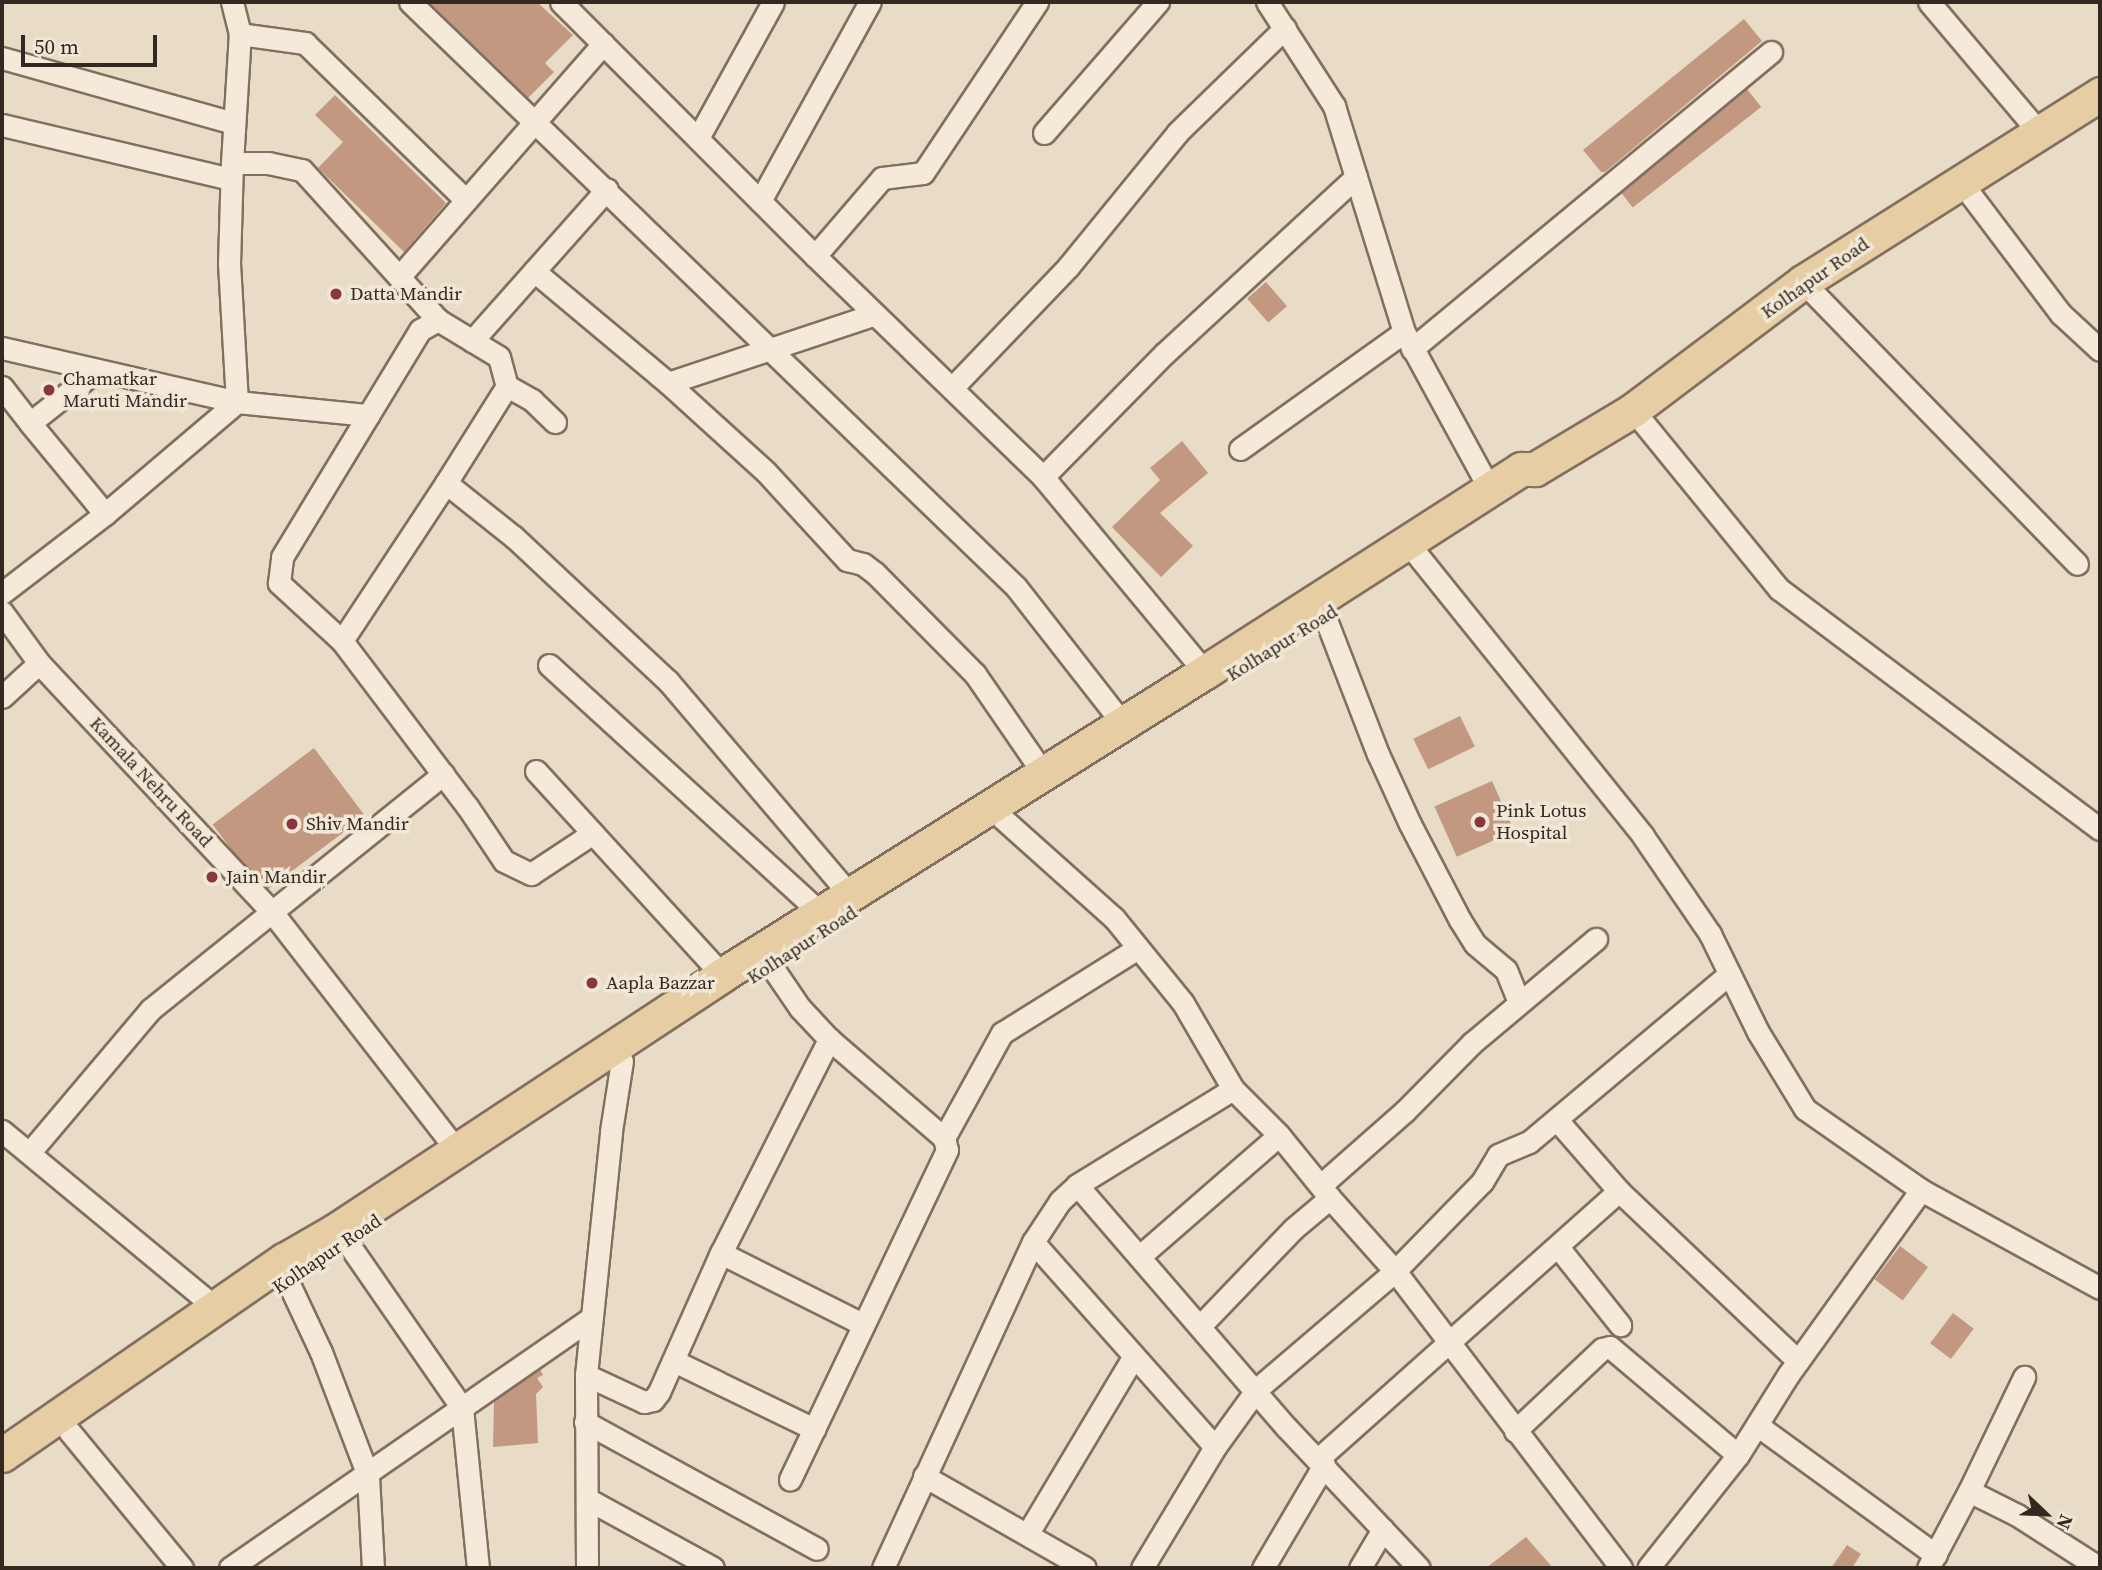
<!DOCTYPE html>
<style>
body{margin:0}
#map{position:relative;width:2102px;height:1570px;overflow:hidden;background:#e9dcc7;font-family:"Source Serif 4",serif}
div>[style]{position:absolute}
.building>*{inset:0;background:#c29881;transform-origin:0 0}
.roads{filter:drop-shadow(2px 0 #826f5f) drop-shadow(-2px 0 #826f5f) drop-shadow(0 2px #826f5f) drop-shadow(0 -2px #826f5f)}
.street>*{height:21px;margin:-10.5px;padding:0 10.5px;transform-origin:10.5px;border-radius:10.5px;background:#f5ead9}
.primary>*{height:33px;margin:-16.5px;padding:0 16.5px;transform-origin:16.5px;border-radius:16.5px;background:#e7cda4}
.dots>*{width:19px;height:19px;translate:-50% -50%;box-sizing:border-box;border:4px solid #f1e7d6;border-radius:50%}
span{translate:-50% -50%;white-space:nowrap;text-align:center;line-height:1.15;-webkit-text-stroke:7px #f1e7d6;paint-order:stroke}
.street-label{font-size:19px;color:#342920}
.poi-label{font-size:19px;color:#342920}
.left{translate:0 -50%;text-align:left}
.frame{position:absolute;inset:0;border:4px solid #342920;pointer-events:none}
.north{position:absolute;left:2011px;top:1479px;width:70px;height:70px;-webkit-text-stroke:5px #f1e7d6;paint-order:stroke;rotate:113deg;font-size:19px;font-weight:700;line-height:28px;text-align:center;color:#342920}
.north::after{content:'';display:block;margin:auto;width:24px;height:32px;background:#342920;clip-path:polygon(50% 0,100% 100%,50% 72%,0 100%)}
.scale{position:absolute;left:21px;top:35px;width:136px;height:32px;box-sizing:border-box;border:4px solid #342920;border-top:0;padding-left:9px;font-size:21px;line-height:24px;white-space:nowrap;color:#342920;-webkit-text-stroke:5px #f1e7d6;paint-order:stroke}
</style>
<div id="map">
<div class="building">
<div style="clip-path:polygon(429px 2px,537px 2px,573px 35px,545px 63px,554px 72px,528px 98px)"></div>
<div style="clip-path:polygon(1744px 19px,1762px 41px,1605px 172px,1601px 172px,1583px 150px)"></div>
<div style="left:1747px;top:89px;width:23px;height:163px;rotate:52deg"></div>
<div style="clip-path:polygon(335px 95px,446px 203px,404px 252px,318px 168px,343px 142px,315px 115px)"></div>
<div style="left:1266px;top:282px;width:32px;height:25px;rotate:49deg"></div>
<div style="clip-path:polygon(1182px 441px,1208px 473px,1160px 513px,1193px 546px,1161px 577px,1112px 527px,1160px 480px,1150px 468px)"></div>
<div style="left:1460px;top:716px;width:34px;height:52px;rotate:64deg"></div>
<div style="left:314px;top:748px;width:85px;height:127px;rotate:53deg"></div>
<div style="left:1492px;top:781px;width:55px;height:63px;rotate:66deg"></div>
<div style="left:1900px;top:1246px;width:35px;height:42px;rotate:37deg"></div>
<div style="left:1953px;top:1313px;width:26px;height:38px;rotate:37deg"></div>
<div style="clip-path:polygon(540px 1369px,543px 1375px,537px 1378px,543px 1387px,536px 1394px,538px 1443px,493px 1447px,494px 1401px)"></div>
<div style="clip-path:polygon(1526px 1537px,1553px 1568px,1486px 1568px)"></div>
<div style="clip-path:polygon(1847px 1545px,1861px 1554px,1852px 1568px,1831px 1568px)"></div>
</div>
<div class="roads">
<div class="street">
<div style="left:410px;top:2px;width:842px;rotate:43.99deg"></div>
<div style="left:1016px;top:587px;width:174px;rotate:52deg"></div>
<div style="left:561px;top:2px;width:359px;rotate:45deg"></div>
<div style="left:815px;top:256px;width:318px;rotate:44.1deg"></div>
<div style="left:1043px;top:477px;width:254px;rotate:50.3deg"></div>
<div style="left:1267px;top:2px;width:124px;rotate:57.2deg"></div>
<div style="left:1334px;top:106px;width:237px;rotate:72.8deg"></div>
<div style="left:1404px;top:332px;width:180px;rotate:61.4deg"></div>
<div style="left:1929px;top:2px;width:170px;rotate:49.8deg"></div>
<div style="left:240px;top:34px;width:66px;rotate:7.9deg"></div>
<div style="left:305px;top:43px;width:225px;rotate:44.3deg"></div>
<div style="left:2px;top:58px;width:240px;rotate:15.7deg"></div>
<div style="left:2px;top:125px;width:234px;rotate:13.3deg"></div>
<div style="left:1044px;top:133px;width:174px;rotate:-49deg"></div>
<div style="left:698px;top:138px;width:155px;rotate:-61.1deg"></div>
<div style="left:232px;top:163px;width:129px;rotate:-86.5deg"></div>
<div style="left:240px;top:34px;width:33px;rotate:-104deg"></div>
<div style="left:1961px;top:182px;width:166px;rotate:52.9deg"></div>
<div style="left:2061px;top:314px;width:53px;rotate:42.7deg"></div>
<div style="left:760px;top:201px;width:227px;rotate:-61.1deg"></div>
<div style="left:815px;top:256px;width:103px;rotate:-49.3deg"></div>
<div style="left:882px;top:178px;width:41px;rotate:-7deg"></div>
<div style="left:923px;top:173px;width:206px;rotate:-56.3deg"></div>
<div style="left:534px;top:271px;width:175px;rotate:39.9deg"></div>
<div style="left:668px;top:383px;width:132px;rotate:42.2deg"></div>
<div style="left:766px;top:472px;width:120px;rotate:47.4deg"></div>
<div style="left:847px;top:560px;width:16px;rotate:14deg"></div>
<div style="left:863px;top:564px;width:15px;rotate:37deg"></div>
<div style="left:875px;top:573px;width:142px;rotate:45.3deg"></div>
<div style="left:975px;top:674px;width:120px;rotate:55.5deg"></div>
<div style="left:399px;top:277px;width:310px;rotate:-48.8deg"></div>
<div style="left:1803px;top:282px;width:393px;rotate:45.8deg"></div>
<div style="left:472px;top:341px;width:203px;rotate:-48.4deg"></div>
<div style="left:2px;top:348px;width:241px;rotate:12.9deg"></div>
<div style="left:237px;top:402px;width:132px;rotate:5.7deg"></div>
<div style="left:1412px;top:349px;width:466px;rotate:-39.6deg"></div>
<div style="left:97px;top:370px;width:85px;rotate:141.7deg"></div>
<div style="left:30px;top:423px;width:118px;rotate:50.5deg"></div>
<div style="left:668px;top:383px;width:218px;rotate:-18.4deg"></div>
<div style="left:507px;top:386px;width:29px;rotate:29deg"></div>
<div style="left:532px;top:400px;width:32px;rotate:44deg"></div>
<div style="left:2px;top:387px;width:46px;rotate:52.1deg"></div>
<div style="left:952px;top:388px;width:168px;rotate:-46.2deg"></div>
<div style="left:1068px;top:267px;width:174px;rotate:-50.8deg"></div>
<div style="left:1178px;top:132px;width:149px;rotate:-44.2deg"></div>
<div style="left:1633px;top:410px;width:231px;rotate:50.8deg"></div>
<div style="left:1779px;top:589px;width:401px;rotate:36.8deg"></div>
<div style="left:1240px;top:449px;width:201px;rotate:-35.5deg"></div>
<div style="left:1043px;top:477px;width:174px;rotate:-45.5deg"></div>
<div style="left:1165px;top:353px;width:260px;rotate:-42.7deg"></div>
<div style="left:446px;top:483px;width:189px;rotate:123.4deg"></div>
<div style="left:342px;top:641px;width:86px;rotate:-137.4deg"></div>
<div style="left:279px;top:583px;width:26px;rotate:-83deg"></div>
<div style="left:282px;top:557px;width:266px;rotate:-58.7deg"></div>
<div style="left:420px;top:330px;width:21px;rotate:-29deg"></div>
<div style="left:438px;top:320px;width:71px;rotate:31.2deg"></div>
<div style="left:499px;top:357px;width:30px;rotate:75deg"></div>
<div style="left:507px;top:386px;width:115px;rotate:122.2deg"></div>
<div style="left:446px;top:483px;width:87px;rotate:38.5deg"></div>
<div style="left:514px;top:537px;width:211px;rotate:43.1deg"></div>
<div style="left:668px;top:681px;width:282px;rotate:49.6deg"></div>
<div style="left:1407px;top:542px;width:377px;rotate:51.2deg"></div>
<div style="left:1643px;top:836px;width:119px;rotate:55.6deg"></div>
<div style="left:1710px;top:934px;width:109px;rotate:63.9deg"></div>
<div style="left:1758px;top:1032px;width:90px;rotate:58.6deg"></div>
<div style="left:1805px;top:1109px;width:141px;rotate:34.9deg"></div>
<div style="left:1921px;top:1190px;width:228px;rotate:125.7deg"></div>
<div style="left:1788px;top:1375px;width:94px;rotate:122deg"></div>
<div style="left:1738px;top:1455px;width:144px;rotate:128.5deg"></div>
<div style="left:2px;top:593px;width:130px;rotate:-37.5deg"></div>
<div style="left:105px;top:514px;width:173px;rotate:-40.3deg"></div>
<div style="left:237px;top:402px;width:138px;rotate:-93.3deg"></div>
<div style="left:229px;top:264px;width:101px;rotate:-88.3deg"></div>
<div style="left:232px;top:163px;width:36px"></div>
<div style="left:268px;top:163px;width:35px;rotate:12deg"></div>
<div style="left:302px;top:170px;width:202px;rotate:47.8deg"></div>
<div style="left:2px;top:612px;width:63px;rotate:54deg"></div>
<div style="left:39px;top:663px;width:341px;rotate:46.9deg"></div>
<div style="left:272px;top:912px;width:300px;rotate:52.2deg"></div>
<div style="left:1325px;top:617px;width:147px;rotate:68.9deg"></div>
<div style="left:1378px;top:754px;width:77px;rotate:65.4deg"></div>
<div style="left:1410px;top:824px;width:108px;rotate:62.5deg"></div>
<div style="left:1460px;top:920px;width:28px;rotate:58deg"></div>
<div style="left:1475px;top:944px;width:40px;rotate:40deg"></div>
<div style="left:1506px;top:970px;width:35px;rotate:68deg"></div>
<div style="left:342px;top:641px;width:207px;rotate:52.9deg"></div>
<div style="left:467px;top:806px;width:66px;rotate:56.1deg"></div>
<div style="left:504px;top:861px;width:30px;rotate:26deg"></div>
<div style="left:531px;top:874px;width:74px;rotate:-33.5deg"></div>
<div style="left:549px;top:665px;width:369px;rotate:42.4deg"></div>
<div style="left:2px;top:697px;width:50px;rotate:-42.6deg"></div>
<div style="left:536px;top:771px;width:276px;rotate:47.6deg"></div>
<div style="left:1002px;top:818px;width:150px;rotate:41.8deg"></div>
<div style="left:1114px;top:918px;width:109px;rotate:50.9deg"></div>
<div style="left:1183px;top:1003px;width:99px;rotate:59.8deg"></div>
<div style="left:1233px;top:1089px;width:65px;rotate:45deg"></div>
<div style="left:1279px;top:1135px;width:81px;rotate:51deg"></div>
<div style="left:1330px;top:1198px;width:98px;rotate:48.3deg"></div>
<div style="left:1395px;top:1271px;width:373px;rotate:52.7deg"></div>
<div style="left:758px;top:954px;width:19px;rotate:43deg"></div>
<div style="left:772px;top:967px;width:50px;rotate:55.7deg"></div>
<div style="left:800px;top:1008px;width:42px;rotate:46.9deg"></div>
<div style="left:829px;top:1039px;width:152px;rotate:40.7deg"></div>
<div style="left:944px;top:1138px;width:12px;rotate:76deg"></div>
<div style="left:947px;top:1150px;width:365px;rotate:115.5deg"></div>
<div style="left:1557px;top:1120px;width:94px;rotate:48.9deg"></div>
<div style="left:1619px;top:1191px;width:247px;rotate:43.5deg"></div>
<div style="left:2px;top:1131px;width:276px;rotate:39.6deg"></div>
<div style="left:944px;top:1138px;width:120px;rotate:-61.1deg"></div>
<div style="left:1002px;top:1033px;width:160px;rotate:-32deg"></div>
<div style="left:30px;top:1152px;width:187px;rotate:-49.8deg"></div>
<div style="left:151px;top:1009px;width:375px;rotate:-38.8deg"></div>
<div style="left:1077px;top:1185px;width:321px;rotate:49.2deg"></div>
<div style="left:1287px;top:1428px;width:192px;rotate:46.7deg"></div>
<div style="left:1321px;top:1185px;width:112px;rotate:-41.4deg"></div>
<div style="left:1405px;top:1111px;width:95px;rotate:-45.4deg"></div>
<div style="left:1472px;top:1043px;width:162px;rotate:-40deg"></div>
<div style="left:1921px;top:1190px;width:204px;rotate:28.7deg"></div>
<div style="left:347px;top:1242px;width:202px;rotate:55.3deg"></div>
<div style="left:462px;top:1408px;width:161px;rotate:84.3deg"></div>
<div style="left:1033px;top:1242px;width:274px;rotate:48.4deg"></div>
<div style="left:1558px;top:1247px;width:100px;rotate:51.5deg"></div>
<div style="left:721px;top:1253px;width:158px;rotate:26.7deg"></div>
<div style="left:1140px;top:1256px;width:184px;rotate:-41deg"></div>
<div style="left:288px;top:1282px;width:77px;rotate:64.8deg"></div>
<div style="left:321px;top:1352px;width:133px;rotate:69.2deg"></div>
<div style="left:368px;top:1476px;width:92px;rotate:86.9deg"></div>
<div style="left:1201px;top:1325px;width:133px;rotate:-46.2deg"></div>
<div style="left:1293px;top:1229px;width:48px;rotate:-40deg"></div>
<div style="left:674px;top:1361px;width:156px;rotate:25.9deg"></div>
<div style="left:586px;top:1375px;width:64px;rotate:25deg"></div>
<div style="left:644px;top:1402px;width:9px;rotate:-13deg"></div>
<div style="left:653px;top:1400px;width:10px;rotate:-53deg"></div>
<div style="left:659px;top:1392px;width:152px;rotate:-66deg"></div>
<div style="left:721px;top:1253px;width:240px;rotate:-63.2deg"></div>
<div style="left:585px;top:1422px;width:264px;rotate:28.7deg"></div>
<div style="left:1757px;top:1425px;width:221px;rotate:36deg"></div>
<div style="left:69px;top:1431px;width:178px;rotate:50.5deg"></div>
<div style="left:1515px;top:1431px;width:120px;rotate:-43.3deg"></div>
<div style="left:1602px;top:1349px;width:8px;rotate:-14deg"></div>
<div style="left:1610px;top:1347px;width:167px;rotate:40.2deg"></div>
<div style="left:1318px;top:1459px;width:403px;rotate:-41.7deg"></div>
<div style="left:924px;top:1476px;width:185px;rotate:29.7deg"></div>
<div style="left:1969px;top:1491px;width:127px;rotate:-64.2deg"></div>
<div style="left:589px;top:1500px;width:141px;rotate:28.7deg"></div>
<div style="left:1028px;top:1533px;width:206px;rotate:-59.1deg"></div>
<div style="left:230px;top:1568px;width:439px;rotate:-34.7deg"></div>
<div style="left:587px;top:1568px;width:193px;rotate:-90.3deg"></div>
<div style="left:586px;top:1375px;width:245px;rotate:-84.1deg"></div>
<div style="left:611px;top:1131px;width:71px;rotate:-81.1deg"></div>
<div style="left:883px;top:1568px;width:359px;rotate:-65.3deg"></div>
<div style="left:1033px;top:1242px;width:49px;rotate:-56.6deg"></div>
<div style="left:1060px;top:1201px;width:23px;rotate:-43deg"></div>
<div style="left:1077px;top:1185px;width:183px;rotate:-31.6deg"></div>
<div style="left:1142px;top:1568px;width:141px;rotate:-58.9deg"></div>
<div style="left:1215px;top:1447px;width:72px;rotate:-54.1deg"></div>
<div style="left:1257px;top:1389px;width:182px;rotate:-40.5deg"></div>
<div style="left:1395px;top:1271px;width:124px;rotate:-45.7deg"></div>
<div style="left:1482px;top:1182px;width:31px;rotate:-59deg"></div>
<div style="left:1498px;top:1155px;width:34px;rotate:-23deg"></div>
<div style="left:1529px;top:1142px;width:261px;rotate:-40deg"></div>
<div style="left:1263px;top:1568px;width:120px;rotate:-59.4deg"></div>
<div style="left:1360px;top:1568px;width:45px;rotate:-59.5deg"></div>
<div style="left:1928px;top:1568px;width:87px;rotate:-62deg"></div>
<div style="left:1969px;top:1491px;width:54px;rotate:26.6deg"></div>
<div style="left:2017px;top:1515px;width:98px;rotate:32.6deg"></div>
</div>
<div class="primary">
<div style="left:2px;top:1455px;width:343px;rotate:-34.7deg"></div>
<div style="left:284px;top:1260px;width:60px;rotate:-30deg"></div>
<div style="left:336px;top:1230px;width:463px;rotate:-33.4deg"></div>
<div style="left:722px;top:975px;width:570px;rotate:-32.1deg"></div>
<div style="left:1205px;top:672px;width:376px;rotate:-32.7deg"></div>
<div style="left:1521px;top:469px;width:14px"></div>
<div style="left:1535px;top:469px;width:114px;rotate:-31deg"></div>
<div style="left:1633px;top:410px;width:213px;rotate:-37deg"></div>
<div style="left:1803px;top:282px;width:352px;rotate:-32.3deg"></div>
</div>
</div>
<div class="dots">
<div style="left:336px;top:294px;background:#8a363d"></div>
<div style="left:49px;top:390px;background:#8a363d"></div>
<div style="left:1480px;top:822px;background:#8a363d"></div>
<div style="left:292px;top:824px;background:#8a363d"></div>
<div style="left:212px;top:877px;background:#8a363d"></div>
<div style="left:592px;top:983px;background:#8a363d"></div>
</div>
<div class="street-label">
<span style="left:1815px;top:278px;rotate:-35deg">Kolhapur Road</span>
<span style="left:1282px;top:643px;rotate:-32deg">Kolhapur Road</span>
<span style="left:151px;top:782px;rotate:47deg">Kamala Nehru Road</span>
<span style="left:802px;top:945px;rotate:-33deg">Kolhapur Road</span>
<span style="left:327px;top:1254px;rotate:-34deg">Kolhapur Road</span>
</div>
<div class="poi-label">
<span class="left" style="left:350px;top:294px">Datta Mandir</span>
<span class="left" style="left:63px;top:390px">Chamatkar<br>Maruti Mandir</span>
<span class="left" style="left:1496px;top:822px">Pink Lotus<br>Hospital</span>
<span class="left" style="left:306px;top:824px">Shiv Mandir</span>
<span class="left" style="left:226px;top:877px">Jain Mandir</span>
<span class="left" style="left:606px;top:983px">Aapla Bazzar</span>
</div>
<div class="frame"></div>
<div class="north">N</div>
<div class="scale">50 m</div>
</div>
